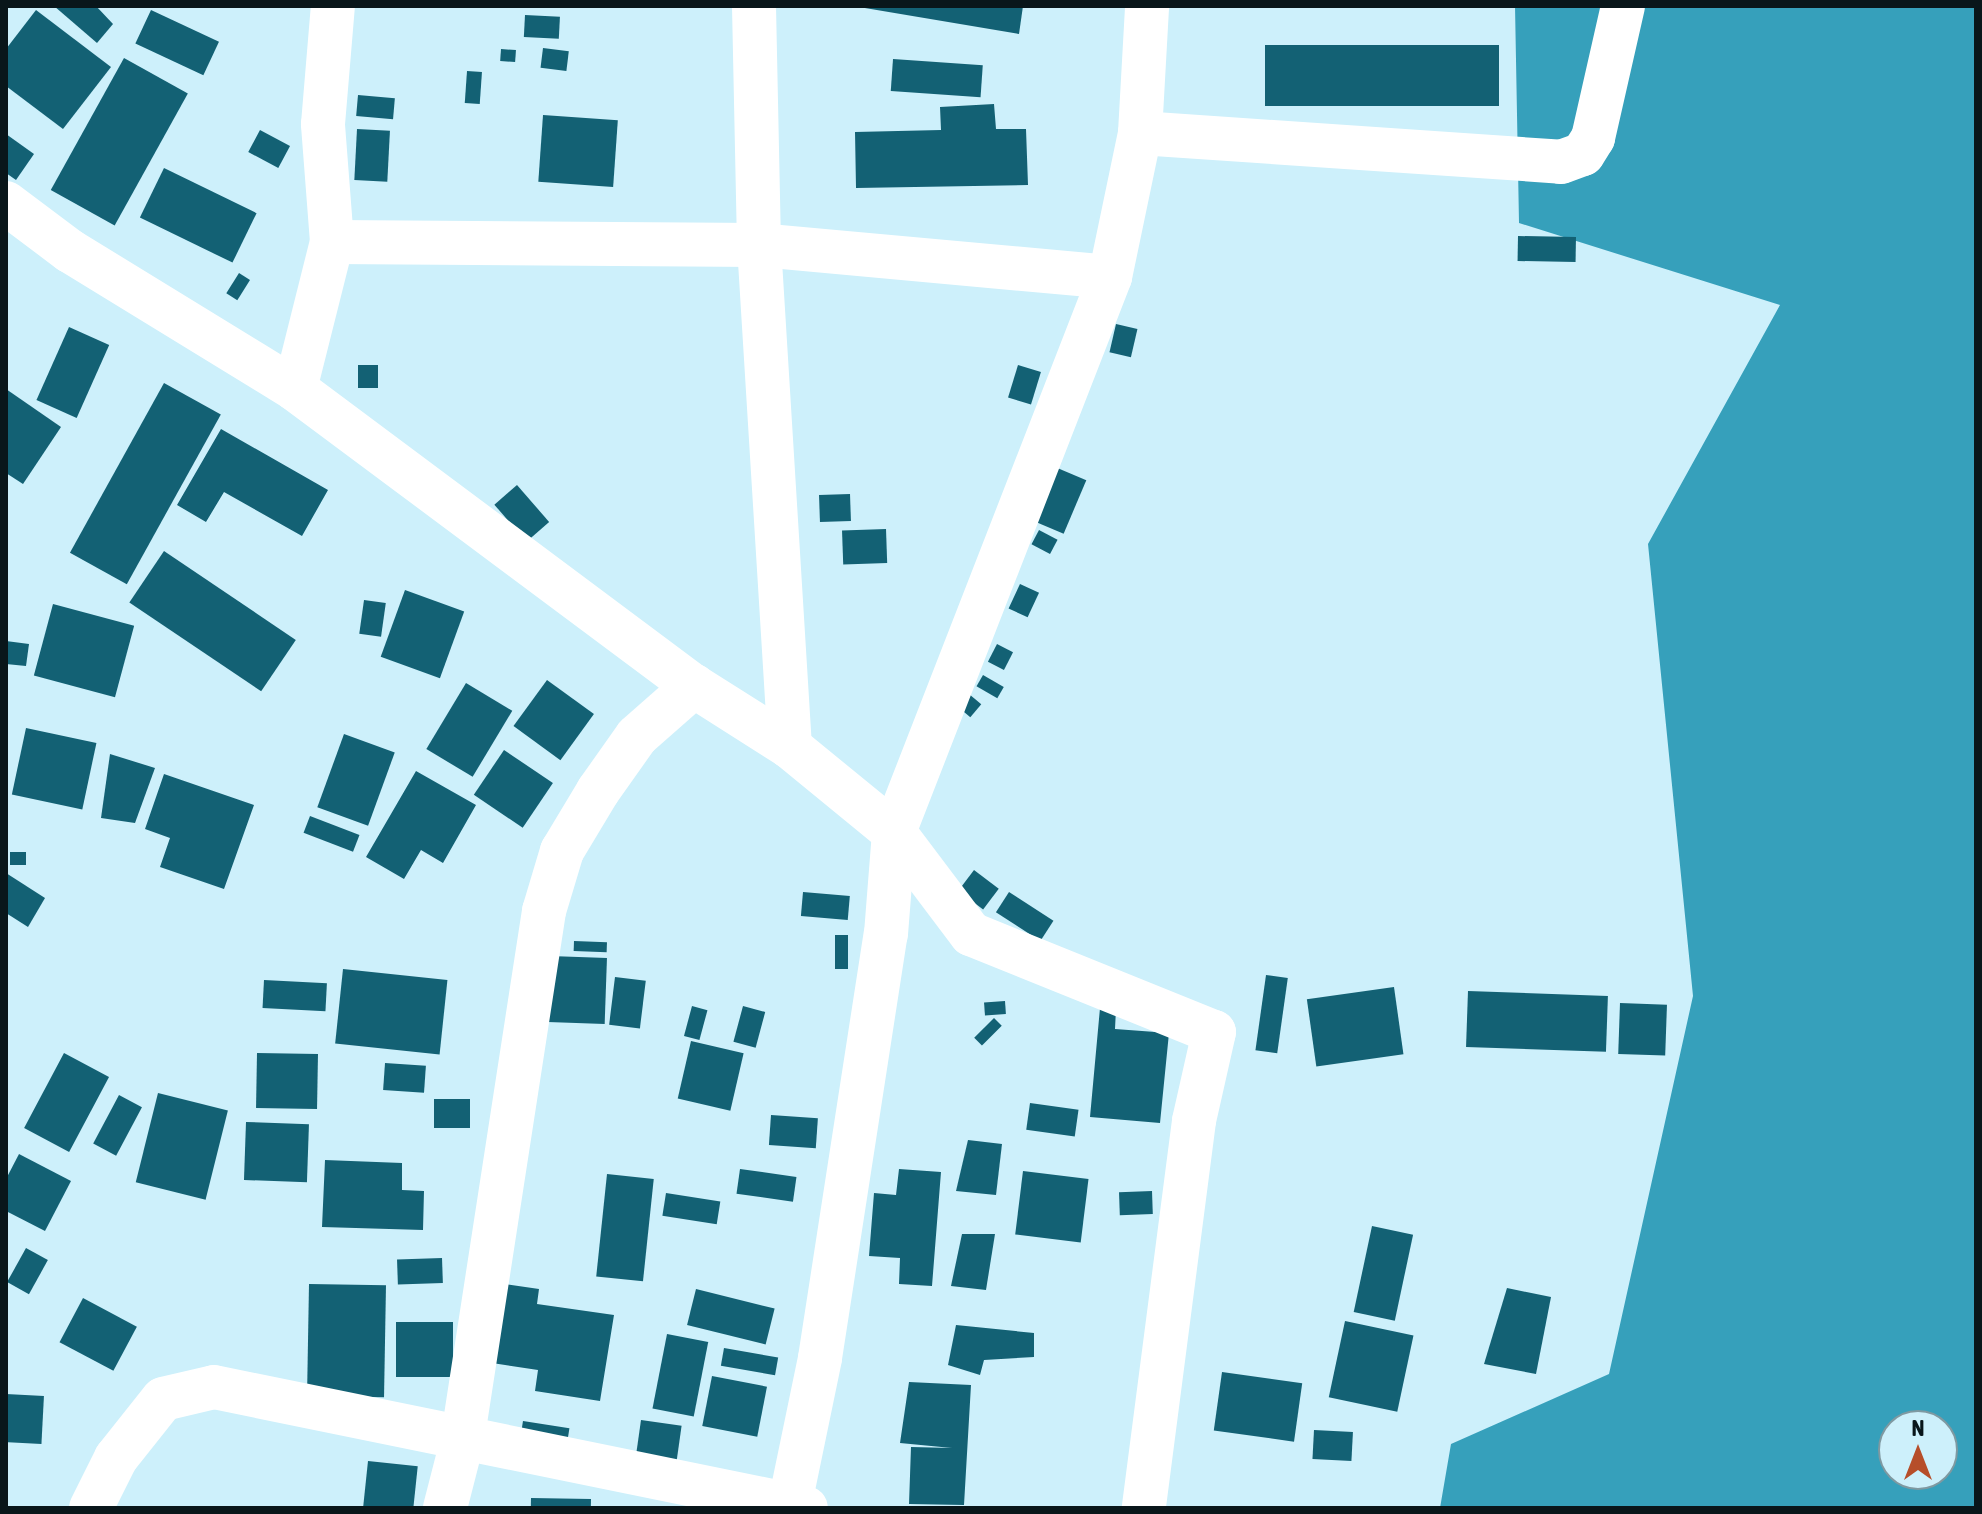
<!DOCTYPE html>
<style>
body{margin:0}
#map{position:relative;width:1982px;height:1514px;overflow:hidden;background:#cdf0fb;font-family:"Asap Condensed",sans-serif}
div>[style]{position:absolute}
.water>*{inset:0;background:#36a0bb}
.building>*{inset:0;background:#136174;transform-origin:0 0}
.minor>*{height:44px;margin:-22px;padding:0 22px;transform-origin:22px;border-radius:22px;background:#fff}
span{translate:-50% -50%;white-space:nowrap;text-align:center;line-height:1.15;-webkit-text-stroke:8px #cdf0fb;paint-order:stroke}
.frame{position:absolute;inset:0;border:8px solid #09161a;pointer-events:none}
.north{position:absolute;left:1878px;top:1410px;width:80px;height:80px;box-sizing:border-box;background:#cdf0fb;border:2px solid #7f99a1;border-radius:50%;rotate:0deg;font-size:22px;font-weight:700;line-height:32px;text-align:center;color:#09161a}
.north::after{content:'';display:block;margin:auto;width:28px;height:36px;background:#b64e2a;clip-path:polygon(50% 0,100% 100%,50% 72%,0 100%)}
</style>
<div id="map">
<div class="water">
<div style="clip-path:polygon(evenodd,1515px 6px,1976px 6px,1976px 1508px,1440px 1508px,1451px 1444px,1609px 1374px,1693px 996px,1648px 544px,1780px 305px,1519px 223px,1515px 6px,1894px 1426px,1942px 1426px,1942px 1474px,1894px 1474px,1894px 1426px)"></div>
</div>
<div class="building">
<div style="clip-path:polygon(54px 6px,96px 6px,113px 24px,97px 43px)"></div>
<div style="clip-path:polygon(853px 6px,1023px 6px,1019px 34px)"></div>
<div style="clip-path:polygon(36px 10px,111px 67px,63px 129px,6px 86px,6px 49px)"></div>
<div style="left:151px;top:10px;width:75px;height:37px;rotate:25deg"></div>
<div style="left:525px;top:15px;width:35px;height:22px;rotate:3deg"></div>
<div style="left:1265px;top:45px;width:234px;height:61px"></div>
<div style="left:543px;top:48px;width:26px;height:20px;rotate:7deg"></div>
<div style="left:501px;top:49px;width:15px;height:12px;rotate:4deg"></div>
<div style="left:124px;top:58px;width:73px;height:151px;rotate:29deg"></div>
<div style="left:893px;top:59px;width:90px;height:32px;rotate:4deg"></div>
<div style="left:467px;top:71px;width:15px;height:32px;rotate:4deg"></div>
<div style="left:358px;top:95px;width:37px;height:21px;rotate:5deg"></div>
<div style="clip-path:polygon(994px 104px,996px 129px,1026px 129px,1028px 185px,856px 188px,855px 132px,941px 130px,940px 107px)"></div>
<div style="left:543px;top:115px;width:75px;height:67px;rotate:4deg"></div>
<div style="left:357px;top:129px;width:33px;height:51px;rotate:3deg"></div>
<div style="left:260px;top:130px;width:34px;height:25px;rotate:28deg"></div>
<div style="clip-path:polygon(6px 134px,34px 154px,16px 180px,6px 173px)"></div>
<div style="left:164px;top:168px;width:103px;height:55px;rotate:26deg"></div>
<div style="left:1518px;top:236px;width:58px;height:25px;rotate:1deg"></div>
<div style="left:239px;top:273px;width:13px;height:24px;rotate:32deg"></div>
<div style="left:1116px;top:324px;width:22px;height:29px;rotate:13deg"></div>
<div style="left:69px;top:327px;width:44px;height:80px;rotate:24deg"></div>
<div style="left:358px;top:365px;width:20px;height:23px"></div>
<div style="left:1018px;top:365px;width:24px;height:34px;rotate:17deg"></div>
<div style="left:164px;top:383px;width:65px;height:194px;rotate:29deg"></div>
<div style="clip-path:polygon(6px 389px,61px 427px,23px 484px,6px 473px)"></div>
<div style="clip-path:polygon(221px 429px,328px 490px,302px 536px,224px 492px,206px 522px,177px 505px)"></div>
<div style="left:1055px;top:467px;width:34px;height:58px;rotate:23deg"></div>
<div style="left:517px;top:485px;width:49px;height:30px;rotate:49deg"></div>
<div style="left:850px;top:494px;width:27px;height:31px;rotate:88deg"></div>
<div style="left:886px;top:529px;width:34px;height:44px;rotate:88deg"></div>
<div style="left:1039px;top:530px;width:21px;height:16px;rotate:28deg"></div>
<div style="left:164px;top:551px;width:159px;height:62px;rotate:34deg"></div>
<div style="left:1020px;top:584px;width:21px;height:27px;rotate:25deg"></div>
<div style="left:405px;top:590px;width:63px;height:71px;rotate:20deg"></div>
<div style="left:364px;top:600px;width:22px;height:34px;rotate:8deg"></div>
<div style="left:53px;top:604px;width:84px;height:74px;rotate:15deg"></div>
<div style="clip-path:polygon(6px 641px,29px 644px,26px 666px,6px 664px)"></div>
<div style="left:997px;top:644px;width:18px;height:20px;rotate:27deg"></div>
<div style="left:983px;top:675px;width:24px;height:13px;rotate:30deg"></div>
<div style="left:547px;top:680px;width:58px;height:57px;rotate:36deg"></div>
<div style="left:466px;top:683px;width:54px;height:77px;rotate:31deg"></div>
<div style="left:969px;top:694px;width:16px;height:17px;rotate:40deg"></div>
<div style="left:26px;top:728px;width:72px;height:68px;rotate:12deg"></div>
<div style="left:344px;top:734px;width:54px;height:78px;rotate:20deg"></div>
<div style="left:504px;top:750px;width:59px;height:54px;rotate:34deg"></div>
<div style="clip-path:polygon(110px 754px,155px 768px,135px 823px,101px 818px)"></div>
<div style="clip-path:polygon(416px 771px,476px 805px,443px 863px,421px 850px,404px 879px,366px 857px)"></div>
<div style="clip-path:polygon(164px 774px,254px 805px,224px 889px,160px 867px,170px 838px,145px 829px)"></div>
<div style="left:310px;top:816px;width:53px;height:18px;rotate:21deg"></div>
<div style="left:10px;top:852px;width:16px;height:13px"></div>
<div style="left:974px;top:870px;width:31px;height:26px;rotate:37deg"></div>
<div style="clip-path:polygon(6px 873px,45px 898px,28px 927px,6px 913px)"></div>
<div style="left:803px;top:892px;width:47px;height:24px;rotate:5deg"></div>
<div style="left:1009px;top:892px;width:53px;height:24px;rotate:33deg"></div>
<div style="left:835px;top:935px;width:13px;height:34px"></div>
<div style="left:574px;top:941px;width:33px;height:10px;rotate:2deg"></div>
<div style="left:550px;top:956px;width:57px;height:66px;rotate:2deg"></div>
<div style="left:343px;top:969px;width:105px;height:75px;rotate:6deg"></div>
<div style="left:1266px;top:975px;width:22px;height:76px;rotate:8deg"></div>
<div style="left:615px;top:977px;width:31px;height:48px;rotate:7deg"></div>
<div style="left:264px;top:980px;width:63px;height:28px;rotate:3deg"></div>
<div style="left:1394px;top:987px;width:68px;height:88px;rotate:82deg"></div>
<div style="left:1468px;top:991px;width:140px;height:56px;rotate:2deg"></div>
<div style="left:1005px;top:1001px;width:13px;height:21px;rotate:86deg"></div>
<div style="left:1620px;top:1003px;width:47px;height:51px;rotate:2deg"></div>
<div style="left:692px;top:1006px;width:16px;height:31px;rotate:15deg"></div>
<div style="left:743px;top:1006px;width:23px;height:37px;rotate:15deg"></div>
<div style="clip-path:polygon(1100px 1008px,1116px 1009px,1115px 1029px,1169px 1033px,1160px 1123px,1090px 1117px)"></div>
<div style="left:994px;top:1018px;width:11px;height:28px;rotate:45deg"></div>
<div style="left:691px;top:1041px;width:54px;height:59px;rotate:13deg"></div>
<div style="left:64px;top:1053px;width:51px;height:85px;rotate:28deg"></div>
<div style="left:257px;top:1053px;width:61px;height:55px;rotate:1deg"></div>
<div style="left:385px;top:1063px;width:41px;height:27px;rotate:4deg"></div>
<div style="left:158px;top:1093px;width:72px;height:92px;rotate:14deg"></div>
<div style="left:119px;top:1095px;width:26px;height:55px;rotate:28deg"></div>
<div style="left:434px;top:1099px;width:36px;height:29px"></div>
<div style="left:1030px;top:1103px;width:49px;height:27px;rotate:8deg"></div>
<div style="left:771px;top:1115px;width:47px;height:30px;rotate:4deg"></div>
<div style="left:246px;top:1122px;width:63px;height:58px;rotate:2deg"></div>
<div style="clip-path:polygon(968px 1140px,1002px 1144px,996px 1195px,956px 1191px)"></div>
<div style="clip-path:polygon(19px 1154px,71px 1181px,45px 1231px,6px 1211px,6px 1179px)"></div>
<div style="clip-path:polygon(325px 1160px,402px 1163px,402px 1190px,424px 1191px,423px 1230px,322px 1227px)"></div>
<div style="left:740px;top:1169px;width:57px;height:25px;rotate:8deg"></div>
<div style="clip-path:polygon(899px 1169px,941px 1172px,932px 1286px,899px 1284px,900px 1258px,869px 1256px,874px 1193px,896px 1195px)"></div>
<div style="left:1023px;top:1171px;width:66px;height:64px;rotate:7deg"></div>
<div style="left:607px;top:1174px;width:47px;height:103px;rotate:6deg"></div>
<div style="left:1152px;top:1191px;width:23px;height:33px;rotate:88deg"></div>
<div style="left:666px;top:1193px;width:55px;height:23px;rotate:9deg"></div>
<div style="left:1372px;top:1226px;width:42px;height:88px;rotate:12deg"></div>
<div style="clip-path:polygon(962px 1234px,995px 1234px,986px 1290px,951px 1286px)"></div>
<div style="left:26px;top:1248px;width:25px;height:39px;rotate:29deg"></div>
<div style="left:442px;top:1258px;width:25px;height:45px;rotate:88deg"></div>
<div style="left:309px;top:1284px;width:77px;height:112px;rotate:1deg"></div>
<div style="clip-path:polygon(504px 1284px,539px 1289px,537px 1304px,614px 1315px,600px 1401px,535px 1391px,538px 1370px,492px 1363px)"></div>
<div style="clip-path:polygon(1507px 1288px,1551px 1297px,1536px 1374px,1484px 1364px)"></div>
<div style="left:696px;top:1289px;width:81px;height:37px;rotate:14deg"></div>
<div style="left:83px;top:1298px;width:61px;height:50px;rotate:28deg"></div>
<div style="left:1345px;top:1321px;width:70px;height:78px;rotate:12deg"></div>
<div style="left:396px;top:1322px;width:57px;height:55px"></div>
<div style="clip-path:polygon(956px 1325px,1034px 1333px,1034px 1357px,984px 1360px,980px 1375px,948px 1365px)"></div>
<div style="left:667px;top:1334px;width:42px;height:76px;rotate:11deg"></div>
<div style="left:724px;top:1348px;width:55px;height:18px;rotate:10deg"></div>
<div style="left:1222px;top:1372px;width:81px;height:59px;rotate:8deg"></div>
<div style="left:712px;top:1376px;width:56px;height:51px;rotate:11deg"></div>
<div style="clip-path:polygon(909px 1382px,971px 1385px,964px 1505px,909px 1504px,911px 1447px,952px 1448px,900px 1443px)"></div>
<div style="left:6px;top:1394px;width:38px;height:48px;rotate:3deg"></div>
<div style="left:641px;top:1420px;width:41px;height:40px;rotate:8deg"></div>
<div style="left:523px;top:1421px;width:47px;height:21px;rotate:9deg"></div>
<div style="left:1314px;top:1430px;width:39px;height:29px;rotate:3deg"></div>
<div style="left:368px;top:1461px;width:50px;height:47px;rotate:6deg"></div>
<div style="left:531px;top:1498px;width:60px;height:10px;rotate:1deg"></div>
</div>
<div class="minor">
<div style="left:754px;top:6px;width:239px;rotate:88.8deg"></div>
<div style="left:759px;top:245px;width:503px;rotate:86.47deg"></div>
<div style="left:790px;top:747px;width:134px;rotate:39.3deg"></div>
<div style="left:894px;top:832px;width:128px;rotate:53deg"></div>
<div style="left:971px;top:934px;width:262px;rotate:22deg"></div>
<div style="left:1214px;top:1032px;width:91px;rotate:102.7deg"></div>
<div style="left:1194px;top:1121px;width:390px;rotate:97.4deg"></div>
<div style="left:1140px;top:133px;width:422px;rotate:3.9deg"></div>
<div style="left:1561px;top:162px;width:23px;rotate:-20deg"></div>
<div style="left:1583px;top:154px;width:19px;rotate:-58deg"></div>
<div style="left:1593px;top:138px;width:135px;rotate:-77.2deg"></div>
<div style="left:6px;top:203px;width:80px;rotate:36.9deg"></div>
<div style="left:70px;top:251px;width:264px;rotate:31.5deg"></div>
<div style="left:295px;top:389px;width:497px;rotate:36.7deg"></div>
<div style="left:694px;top:686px;width:114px;rotate:32.4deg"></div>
<div style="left:332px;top:242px;width:427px;rotate:0.4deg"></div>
<div style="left:759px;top:245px;width:352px;rotate:5.2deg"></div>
<div style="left:295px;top:389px;width:152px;rotate:-75.9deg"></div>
<div style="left:332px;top:242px;width:118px;rotate:-94.4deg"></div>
<div style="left:323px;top:124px;width:118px;rotate:-85.2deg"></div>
<div style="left:91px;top:1508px;width:56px;rotate:-63.4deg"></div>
<div style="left:116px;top:1458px;width:75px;rotate:-51.5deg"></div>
<div style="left:163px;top:1399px;width:52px;rotate:-13.2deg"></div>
<div style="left:214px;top:1387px;width:604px;rotate:11.55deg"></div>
<div style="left:445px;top:1508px;width:68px;rotate:-75.6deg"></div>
<div style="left:462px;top:1442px;width:537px;rotate:-81.22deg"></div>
<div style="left:544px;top:911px;width:63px;rotate:-73.3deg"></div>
<div style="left:562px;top:851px;width:70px;rotate:-59deg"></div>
<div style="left:598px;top:791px;width:67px;rotate:-54.7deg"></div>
<div style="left:637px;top:736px;width:76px;rotate:-41.3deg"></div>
<div style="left:789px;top:1508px;width:153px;rotate:-78.3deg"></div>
<div style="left:820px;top:1358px;width:429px;rotate:-81.2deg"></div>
<div style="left:886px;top:934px;width:102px;rotate:-85.5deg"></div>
<div style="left:894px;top:832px;width:596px;rotate:-68.73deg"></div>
<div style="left:1110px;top:277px;width:147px;rotate:-78.2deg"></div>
<div style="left:1140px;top:133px;width:127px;rotate:-86.8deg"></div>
</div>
<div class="frame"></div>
<div class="north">N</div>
</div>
